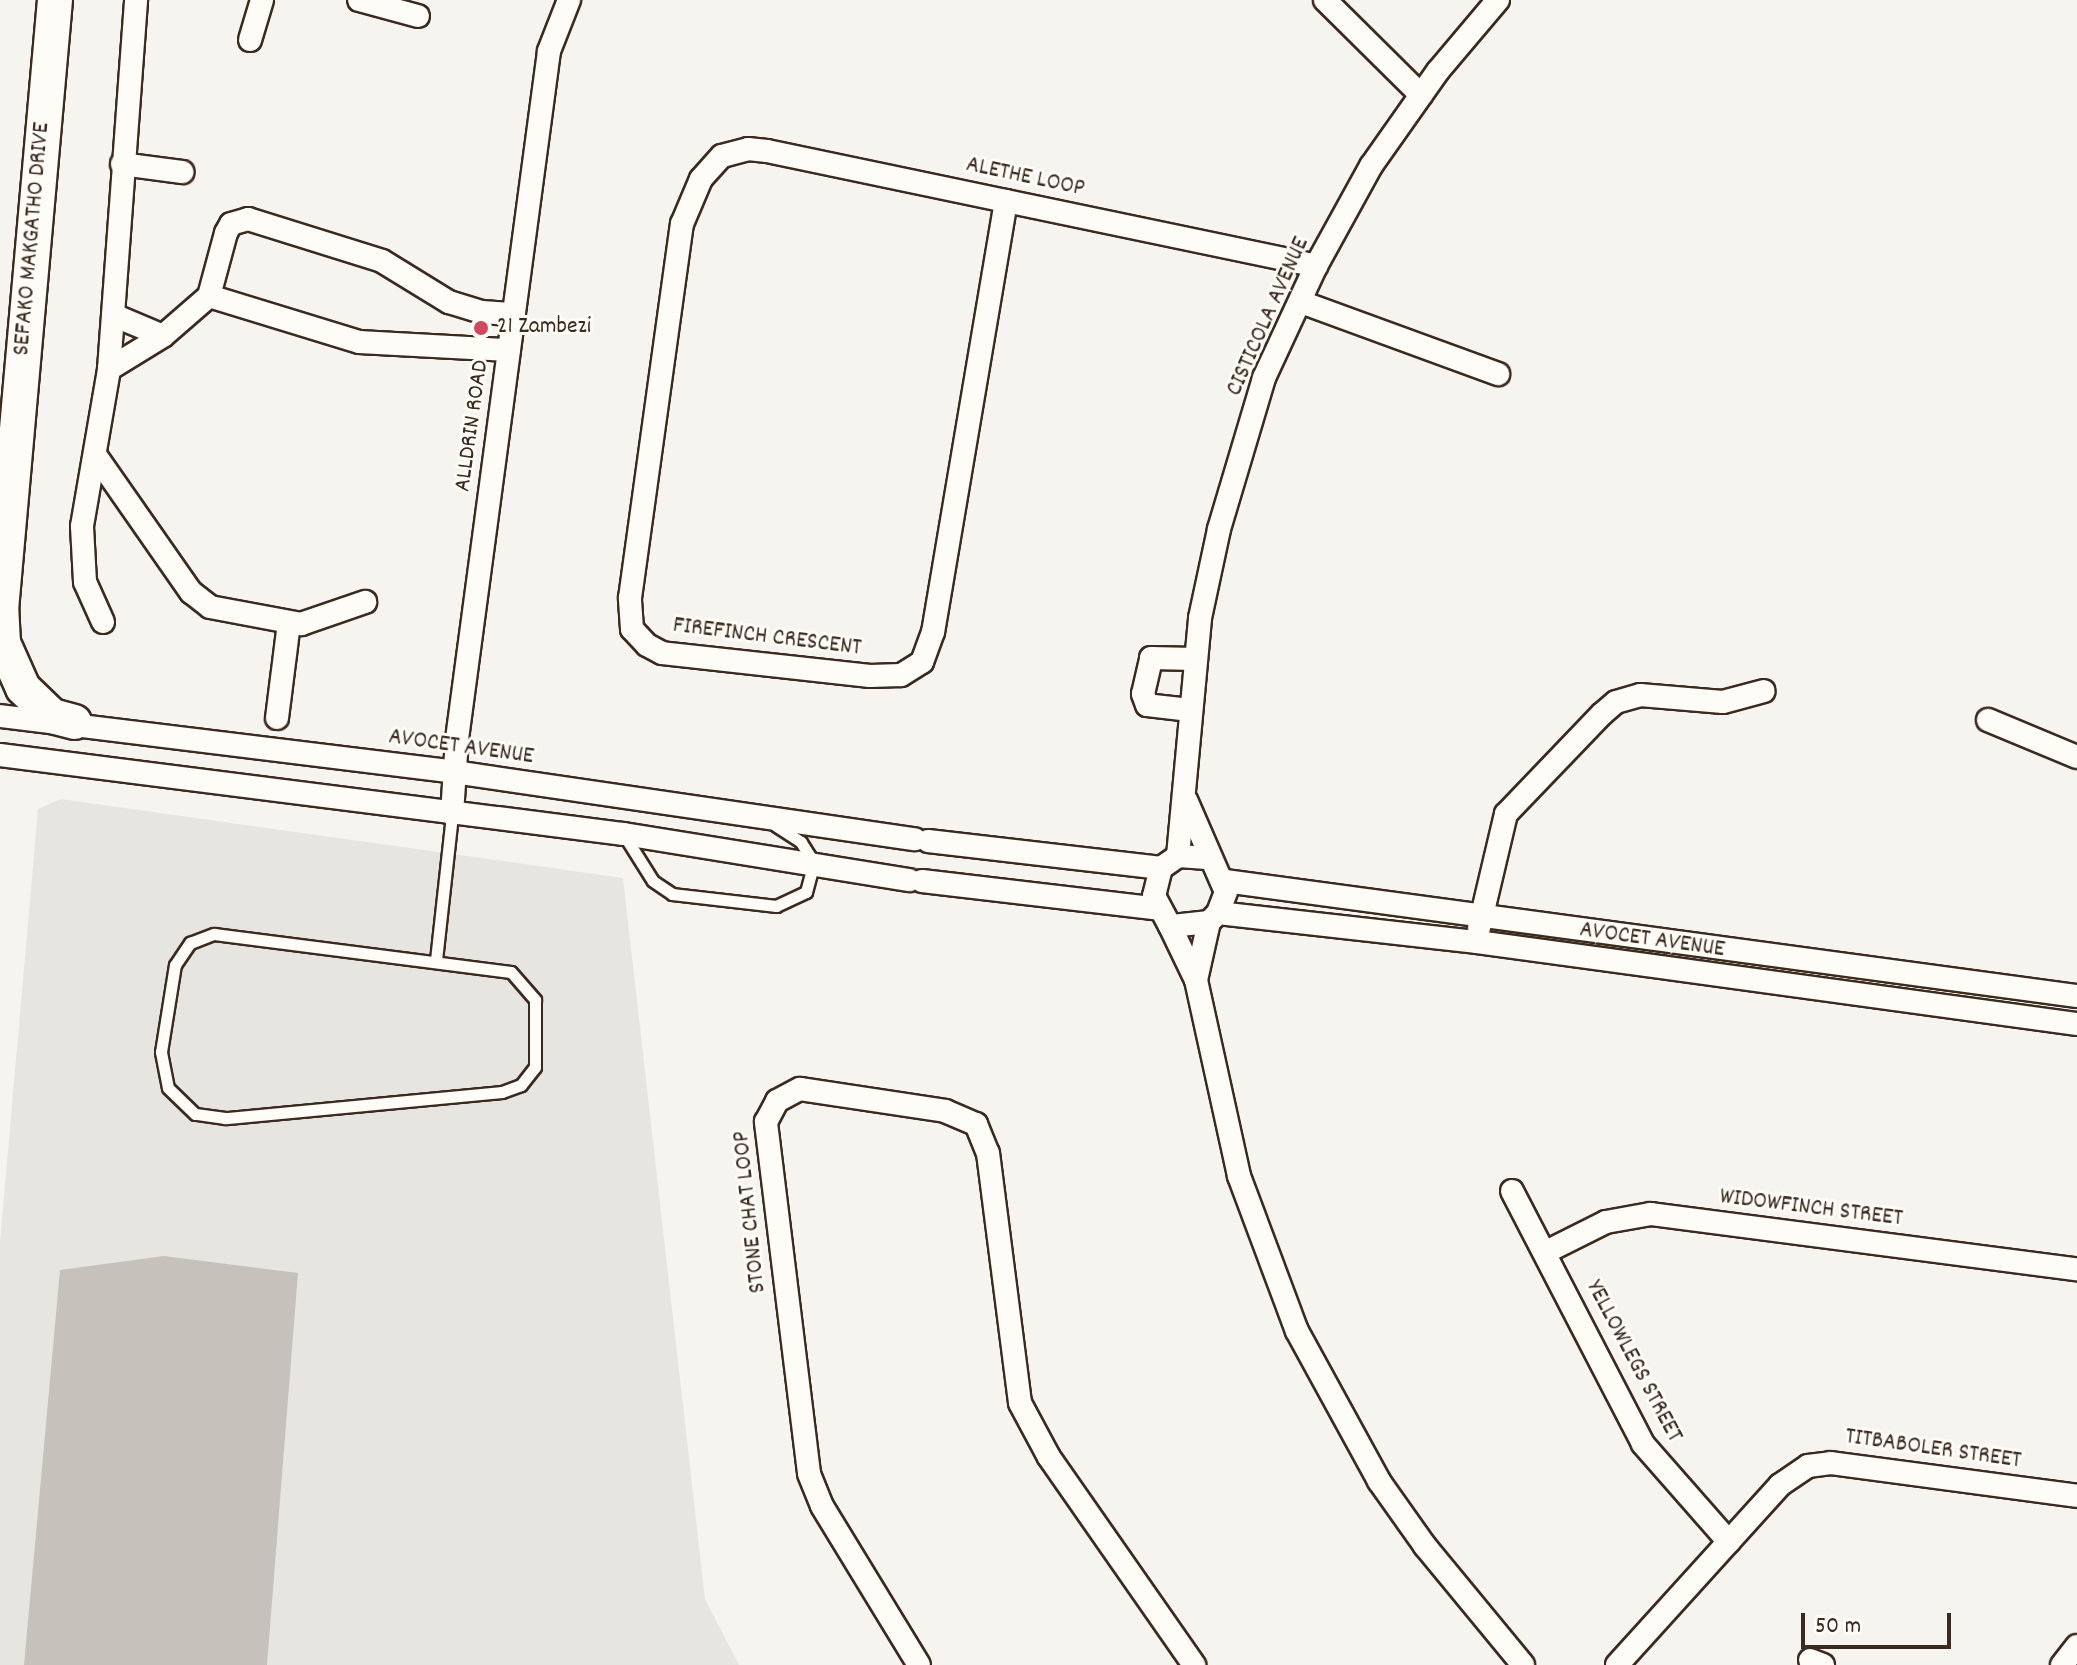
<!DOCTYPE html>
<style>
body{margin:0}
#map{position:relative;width:2077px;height:1665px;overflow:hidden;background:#f5f4ee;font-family:Dekko,sans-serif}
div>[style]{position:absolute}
.built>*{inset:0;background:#e7e5df}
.building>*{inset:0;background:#c7c1bb}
.roads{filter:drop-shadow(2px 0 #3b2a1e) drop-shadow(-2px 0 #3b2a1e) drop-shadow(0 2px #3b2a1e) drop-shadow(0 -2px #3b2a1e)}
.lane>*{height:11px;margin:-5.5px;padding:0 5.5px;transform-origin:5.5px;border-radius:5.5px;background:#fdfcf7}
.street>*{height:22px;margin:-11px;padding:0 11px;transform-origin:11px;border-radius:11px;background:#fdfcf7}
.primary>*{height:34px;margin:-17px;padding:0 17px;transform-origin:17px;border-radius:17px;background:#fdfcf7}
.dots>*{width:22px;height:22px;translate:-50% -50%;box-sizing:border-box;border:4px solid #fdfcf7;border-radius:50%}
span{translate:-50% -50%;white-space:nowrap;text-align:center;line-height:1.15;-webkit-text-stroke:6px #fdfcf7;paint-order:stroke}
.street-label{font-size:24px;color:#3b2a1e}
.poi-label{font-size:24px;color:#3b2a1e}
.left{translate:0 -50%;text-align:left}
.scale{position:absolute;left:1801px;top:1613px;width:150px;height:36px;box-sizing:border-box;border:4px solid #3b2a1e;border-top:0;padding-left:10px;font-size:24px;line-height:28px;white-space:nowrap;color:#3b2a1e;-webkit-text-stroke:6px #fdfcf7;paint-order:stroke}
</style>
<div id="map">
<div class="built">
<div style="clip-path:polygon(61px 799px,623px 878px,705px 1599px,739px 1665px,0 1665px,0 1242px,38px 809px)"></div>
</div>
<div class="building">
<div style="clip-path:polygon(164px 1256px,298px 1273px,267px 1665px,24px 1665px,60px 1270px)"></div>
</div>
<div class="roads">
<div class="lane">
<div style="left:624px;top:835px;width:54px;rotate:57.8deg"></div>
<div style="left:653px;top:881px;width:23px;rotate:34deg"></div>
<div style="left:672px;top:894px;width:105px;rotate:6.6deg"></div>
<div style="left:776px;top:906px;width:33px;rotate:-25deg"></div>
<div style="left:806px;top:892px;width:30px;rotate:-75deg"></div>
<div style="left:814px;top:863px;width:25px;rotate:-122deg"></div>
<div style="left:801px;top:842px;width:30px;rotate:-147deg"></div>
<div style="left:214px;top:934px;width:299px;rotate:7.3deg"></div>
<div style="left:511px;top:972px;width:37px;rotate:49deg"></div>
<div style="left:535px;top:1000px;width:67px;rotate:90deg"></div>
<div style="left:535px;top:1067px;width:23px;rotate:128deg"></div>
<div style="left:521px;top:1085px;width:20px;rotate:160deg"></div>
<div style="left:502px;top:1092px;width:278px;rotate:174.6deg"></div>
<div style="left:225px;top:1118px;width:30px;rotate:-172deg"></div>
<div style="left:195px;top:1114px;width:37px;rotate:-136deg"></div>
<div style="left:168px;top:1088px;width:37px;rotate:-101deg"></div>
<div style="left:161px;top:1052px;width:88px;rotate:-80.9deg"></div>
<div style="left:175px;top:965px;width:27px;rotate:-56deg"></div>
<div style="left:190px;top:943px;width:26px;rotate:-21deg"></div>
<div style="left:436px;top:960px;width:147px;rotate:-83.7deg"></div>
</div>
<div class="street">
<div style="left:359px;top:0;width:61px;rotate:15.2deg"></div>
<div style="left:1325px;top:0;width:135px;rotate:44.7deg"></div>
<div style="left:250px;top:40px;width:42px;rotate:-73.3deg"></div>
<div style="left:122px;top:164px;width:61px;rotate:7.6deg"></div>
<div style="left:1006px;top:201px;width:437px;rotate:99.6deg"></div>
<div style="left:933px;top:632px;width:32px;rotate:110deg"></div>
<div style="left:922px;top:662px;width:25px;rotate:148deg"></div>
<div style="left:901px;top:675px;width:31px;rotate:178deg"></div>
<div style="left:870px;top:676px;width:209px;rotate:-173.7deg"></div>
<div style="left:662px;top:653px;width:17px;rotate:-152deg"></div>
<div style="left:647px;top:645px;width:22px;rotate:-133deg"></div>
<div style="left:632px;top:629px;width:31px;rotate:-94deg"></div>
<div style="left:630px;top:598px;width:378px;rotate:-82.1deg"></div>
<div style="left:682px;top:224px;width:49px;rotate:-67.1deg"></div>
<div style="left:701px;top:179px;width:31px;rotate:-48deg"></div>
<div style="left:722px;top:156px;width:27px;rotate:-15deg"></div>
<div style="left:748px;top:149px;width:19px;rotate:6deg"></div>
<div style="left:767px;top:151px;width:244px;rotate:11.8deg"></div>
<div style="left:1006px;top:201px;width:317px;rotate:11.8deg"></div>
<div style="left:209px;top:296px;width:157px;rotate:17deg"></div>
<div style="left:359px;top:342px;width:150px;rotate:3.1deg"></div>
<div style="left:1301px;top:302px;width:210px;rotate:20.1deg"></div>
<div style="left:113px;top:315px;width:54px;rotate:22.8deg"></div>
<div style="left:109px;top:369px;width:63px;rotate:-31.4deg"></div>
<div style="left:163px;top:336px;width:61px;rotate:-41deg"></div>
<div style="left:209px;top:296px;width:65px;rotate:-74.9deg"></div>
<div style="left:226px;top:233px;width:10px;rotate:-61deg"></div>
<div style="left:231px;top:224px;width:18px;rotate:-16deg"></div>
<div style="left:248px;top:219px;width:140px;rotate:17.4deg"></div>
<div style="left:382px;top:261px;width:79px;rotate:31.5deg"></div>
<div style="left:449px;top:302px;width:34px;rotate:17deg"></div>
<div style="left:482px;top:312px;width:32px;rotate:4deg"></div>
<div style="left:96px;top:456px;width:166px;rotate:55.1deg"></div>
<div style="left:191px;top:592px;width:24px;rotate:38deg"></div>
<div style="left:210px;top:607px;width:93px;rotate:10.6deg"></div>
<div style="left:301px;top:624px;width:68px;rotate:-19deg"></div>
<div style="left:103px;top:622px;width:44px;rotate:-114.2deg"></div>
<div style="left:85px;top:582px;width:56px;rotate:-93.1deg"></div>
<div style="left:82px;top:526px;width:159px;rotate:-80.2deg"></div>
<div style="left:109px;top:369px;width:370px;rotate:-85.8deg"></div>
<div style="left:1190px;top:710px;width:43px;rotate:-173.4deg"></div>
<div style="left:1147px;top:705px;width:12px;rotate:-110deg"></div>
<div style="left:1143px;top:694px;width:37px;rotate:-77deg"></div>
<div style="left:1151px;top:658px;width:44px;rotate:1.3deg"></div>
<div style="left:0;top:716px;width:457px;rotate:7deg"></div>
<div style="left:454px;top:772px;width:466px;rotate:8.3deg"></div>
<div style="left:277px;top:718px;width:96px;rotate:-82.8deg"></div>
<div style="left:1988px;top:720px;width:96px;rotate:22.6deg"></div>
<div style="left:0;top:755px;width:629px;rotate:7.22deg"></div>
<div style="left:624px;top:834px;width:289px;rotate:9.2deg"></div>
<div style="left:1186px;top:800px;width:100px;rotate:66.5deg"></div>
<div style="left:1226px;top:892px;width:22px;rotate:111deg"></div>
<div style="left:1218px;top:913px;width:13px;rotate:135deg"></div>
<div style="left:1209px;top:922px;width:39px;rotate:174deg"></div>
<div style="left:1170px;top:926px;width:34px;rotate:-118deg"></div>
<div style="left:1154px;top:896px;width:29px;rotate:-76deg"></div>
<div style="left:1161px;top:868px;width:21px;rotate:-35deg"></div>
<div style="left:1178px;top:856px;width:29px;rotate:4deg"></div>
<div style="left:452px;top:814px;width:75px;rotate:-86.2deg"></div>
<div style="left:457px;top:739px;width:694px;rotate:-82.38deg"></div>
<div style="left:549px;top:51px;width:55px;rotate:-68.6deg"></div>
<div style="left:928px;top:841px;width:235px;rotate:6.6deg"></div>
<div style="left:1178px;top:856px;width:239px;rotate:-84.7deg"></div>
<div style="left:1200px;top:618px;width:91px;rotate:-77.9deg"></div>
<div style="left:1219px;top:529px;width:158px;rotate:-73.4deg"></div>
<div style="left:1264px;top:378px;width:123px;rotate:-65.1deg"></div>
<div style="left:1316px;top:266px;width:114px;rotate:-61.2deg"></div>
<div style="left:1371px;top:166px;width:116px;rotate:-54.8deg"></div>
<div style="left:1438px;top:71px;width:93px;rotate:-49.8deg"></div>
<div style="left:922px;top:881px;width:239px;rotate:6.7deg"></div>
<div style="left:1225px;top:881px;width:860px;rotate:7.69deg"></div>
<div style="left:1218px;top:913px;width:261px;rotate:6.4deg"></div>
<div style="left:1477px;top:942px;width:606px;rotate:7.78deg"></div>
<div style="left:1170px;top:926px;width:60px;rotate:64.3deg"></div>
<div style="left:1196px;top:980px;width:201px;rotate:77.6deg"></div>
<div style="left:1239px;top:1176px;width:165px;rotate:69.5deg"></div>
<div style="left:1297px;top:1331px;width:171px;rotate:61.3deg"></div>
<div style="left:1379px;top:1481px;width:80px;rotate:54.7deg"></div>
<div style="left:1425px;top:1546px;width:154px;rotate:50.5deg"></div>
<div style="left:1479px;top:928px;width:117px;rotate:-76.7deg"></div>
<div style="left:1506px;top:814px;width:139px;rotate:-46.2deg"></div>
<div style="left:1602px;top:714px;width:18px;rotate:-41deg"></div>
<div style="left:1616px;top:702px;width:25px;rotate:-16deg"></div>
<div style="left:1640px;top:695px;width:83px;rotate:4.8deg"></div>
<div style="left:1723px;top:702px;width:42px;rotate:-15deg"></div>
<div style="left:1196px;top:980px;width:59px;rotate:-77.4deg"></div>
<div style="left:1512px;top:1191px;width:285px;rotate:62.6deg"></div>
<div style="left:1643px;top:1444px;width:130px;rotate:48.7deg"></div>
<div style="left:1546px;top:1252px;width:67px;rotate:-26.6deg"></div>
<div style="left:1606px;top:1222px;width:46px;rotate:-10.1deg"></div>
<div style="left:1651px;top:1214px;width:430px;rotate:7.4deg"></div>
<div style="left:1810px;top:1660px;width:14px;rotate:21deg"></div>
<div style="left:919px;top:1665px;width:186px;rotate:-121.4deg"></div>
<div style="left:822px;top:1506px;width:35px;rotate:-112deg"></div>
<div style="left:809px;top:1473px;width:354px;rotate:-97deg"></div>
<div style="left:766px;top:1122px;width:24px;rotate:-62deg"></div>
<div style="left:777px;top:1101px;width:26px;rotate:-28deg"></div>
<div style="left:800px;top:1089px;width:147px;rotate:8.6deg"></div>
<div style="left:945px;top:1111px;width:34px;rotate:23deg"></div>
<div style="left:976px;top:1124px;width:31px;rotate:68deg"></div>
<div style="left:988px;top:1153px;width:252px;rotate:82.7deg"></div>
<div style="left:1020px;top:1403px;width:61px;rotate:61.8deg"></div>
<div style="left:1049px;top:1457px;width:254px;rotate:55.1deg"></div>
<div style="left:1617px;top:1665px;width:243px;rotate:-47.8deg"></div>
<div style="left:1780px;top:1485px;width:34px;rotate:-34deg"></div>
<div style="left:1808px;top:1466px;width:23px;rotate:-7deg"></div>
<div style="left:1831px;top:1463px;width:248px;rotate:7.6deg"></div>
<div style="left:2062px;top:1665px;width:24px;rotate:-52deg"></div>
</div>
<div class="primary">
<div style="left:1px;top:605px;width:38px;rotate:87deg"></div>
<div style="left:3px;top:643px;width:49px;rotate:66deg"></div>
<div style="left:23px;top:688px;width:40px;rotate:44deg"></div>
<div style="left:52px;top:716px;width:23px;rotate:15deg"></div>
<div style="left:0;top:621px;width:623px;rotate:-84.94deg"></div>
</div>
</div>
<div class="dots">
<div style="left:481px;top:328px;background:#d1495b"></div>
</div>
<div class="street-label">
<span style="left:1025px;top:178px;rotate:12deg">ALETHE LOOP</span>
<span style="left:33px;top:239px;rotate:-85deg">SEFAKO MAKGATHO DRIVE</span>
<span style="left:1269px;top:317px;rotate:-66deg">CISTICOLA AVENUE</span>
<span style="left:473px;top:426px;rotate:-82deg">ALLDRIN ROAD</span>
<span style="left:767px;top:638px;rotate:7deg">FIREFINCH CRESCENT</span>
<span style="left:461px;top:748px;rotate:8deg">AVOCET AVENUE</span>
<span style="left:1652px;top:941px;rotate:8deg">AVOCET AVENUE</span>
<span style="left:1811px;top:1209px;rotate:7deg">WIDOWFINCH STREET</span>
<span style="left:751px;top:1212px;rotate:-96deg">STONE CHAT LOOP</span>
<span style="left:1633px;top:1362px;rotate:62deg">YELLOWLEGS STREET</span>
<span style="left:1933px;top:1450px;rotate:8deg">TITBABOLER STREET</span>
</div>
<div class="poi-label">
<span class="left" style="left:497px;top:328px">21 Zambezi</span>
</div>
<div class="scale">50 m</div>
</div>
